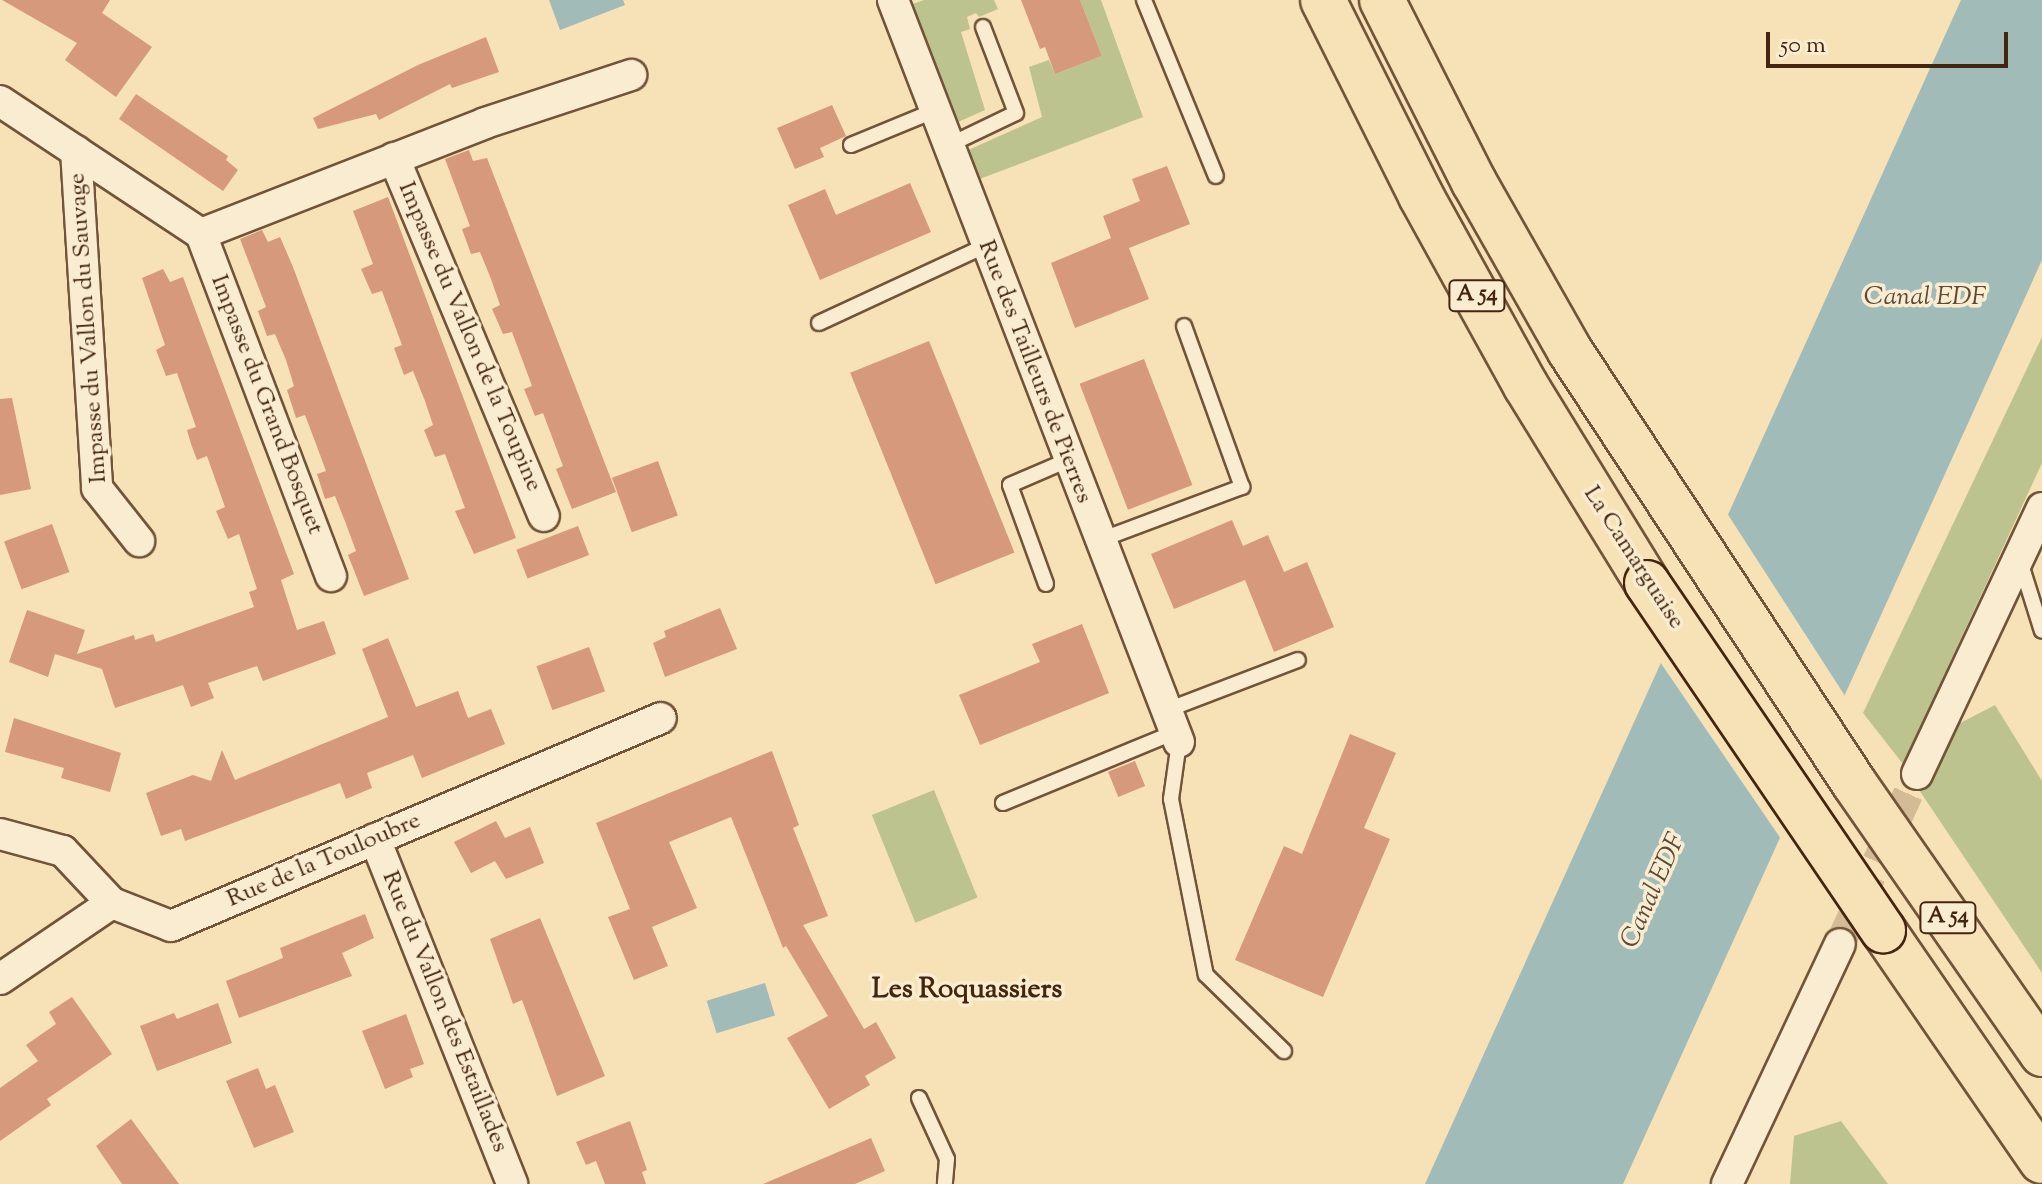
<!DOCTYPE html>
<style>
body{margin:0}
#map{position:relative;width:2042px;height:1184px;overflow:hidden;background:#f7e1b6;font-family:"Sorts Mill Goudy",serif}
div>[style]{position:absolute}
.green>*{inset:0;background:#bdc38e;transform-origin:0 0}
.water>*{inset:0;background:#a1bbb8;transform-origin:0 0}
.pier>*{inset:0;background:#f7e1b6}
.building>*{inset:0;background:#d7997b;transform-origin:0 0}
.minor-tunnel>*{height:30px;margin-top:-15px;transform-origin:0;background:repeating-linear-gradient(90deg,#d3bb95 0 30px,transparent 0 45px)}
.roads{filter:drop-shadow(2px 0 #715439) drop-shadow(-2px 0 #715439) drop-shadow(0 2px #715439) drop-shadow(0 -2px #715439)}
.service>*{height:14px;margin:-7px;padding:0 7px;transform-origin:7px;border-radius:7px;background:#faecd0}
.minor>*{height:30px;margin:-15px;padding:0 15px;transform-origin:15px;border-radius:15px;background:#faecd0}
.motorway>*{height:44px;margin:-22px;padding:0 22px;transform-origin:22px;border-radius:22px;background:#f7e1b6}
.bridges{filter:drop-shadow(2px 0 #44250f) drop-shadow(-2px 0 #44250f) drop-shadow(0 2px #44250f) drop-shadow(0 -2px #44250f)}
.motorway-bridge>*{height:44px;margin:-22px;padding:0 22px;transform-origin:22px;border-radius:22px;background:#f7e1b6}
span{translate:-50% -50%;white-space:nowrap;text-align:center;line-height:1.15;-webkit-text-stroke:7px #faecd0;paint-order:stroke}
.shield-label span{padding:2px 6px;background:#faecd0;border:2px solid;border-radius:6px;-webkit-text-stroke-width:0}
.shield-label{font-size:22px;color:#44250f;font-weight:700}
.street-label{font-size:24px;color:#44250f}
.water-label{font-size:26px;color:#5b4a39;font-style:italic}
.quarter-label{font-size:28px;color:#44250f;font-weight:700}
.scale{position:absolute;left:1766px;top:32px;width:242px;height:36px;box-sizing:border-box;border:4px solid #44250f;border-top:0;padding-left:10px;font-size:24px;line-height:28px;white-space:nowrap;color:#44250f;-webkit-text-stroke:6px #faecd0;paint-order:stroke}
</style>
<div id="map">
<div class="green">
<div style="clip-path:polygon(924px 0,994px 0,998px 9px,979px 17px,976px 13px,967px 17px,970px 29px,961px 32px,985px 110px,956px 123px,910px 5px)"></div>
<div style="clip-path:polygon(1080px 0,1101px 0,1143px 117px,977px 180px,966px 151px,1042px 117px,1029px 67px,1049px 60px,1055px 74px,1102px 56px)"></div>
<div style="clip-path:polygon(2042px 337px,2042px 463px,1903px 764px,1863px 713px)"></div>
<div style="clip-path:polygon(1995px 705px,2042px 781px,2042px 973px,1915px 784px,1941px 733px)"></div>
<div style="left:934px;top:790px;width:116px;height:67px;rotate:68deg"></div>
<div style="clip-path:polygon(1841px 1121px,1888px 1184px,1790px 1184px,1794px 1136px)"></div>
</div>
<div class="water">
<div style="clip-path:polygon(549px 0,623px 0,625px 5px,560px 30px)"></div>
<div style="clip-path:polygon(1961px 0,2042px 0,2042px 260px,1623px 1184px,1425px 1184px)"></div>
<div style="left:765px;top:983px;width:34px;height:61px;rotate:73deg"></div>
</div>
<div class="pier">
<div style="clip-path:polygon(1725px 510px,1847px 699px,1783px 842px,1658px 659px)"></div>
</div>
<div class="building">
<div style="clip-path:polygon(2px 0,110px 0,102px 13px,152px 47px,116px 97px,65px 60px,77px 43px)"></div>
<div style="clip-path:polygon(1021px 0,1080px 0,1102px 56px,1055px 74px,1045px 47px,1040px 49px)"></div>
<div style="clip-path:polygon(486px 37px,499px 72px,452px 88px,450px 84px,379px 120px,376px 114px,318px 129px,313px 118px,418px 65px)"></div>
<div style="clip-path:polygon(136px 94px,228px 156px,226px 160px,238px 170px,223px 191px,119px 119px)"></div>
<div style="clip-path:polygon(832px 105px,846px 136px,820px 148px,824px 157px,795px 169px,777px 128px)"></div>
<div style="clip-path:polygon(469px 150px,473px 161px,487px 158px,616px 492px,572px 509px,556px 469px,563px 466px,543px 413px,535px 416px,524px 389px,532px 386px,512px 332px,503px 334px,492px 309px,500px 305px,491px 279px,480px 252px,471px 254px,462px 229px,470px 226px,445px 159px)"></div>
<div style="clip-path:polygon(1167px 166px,1190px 224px,1129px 248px,1149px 299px,1075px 328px,1051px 263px,1111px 238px,1103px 216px,1140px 201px,1132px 179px)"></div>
<div style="clip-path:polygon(910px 183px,931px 232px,820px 280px,788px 205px,825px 189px,836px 215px)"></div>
<div style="clip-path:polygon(388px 197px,516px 538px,474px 554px,455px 511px,465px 508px,445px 454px,435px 457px,424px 430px,433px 425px,425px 401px,413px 371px,404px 375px,394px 348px,402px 345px,382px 291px,372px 294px,361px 269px,373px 264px,353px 211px)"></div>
<div style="clip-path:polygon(262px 230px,268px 242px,280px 237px,293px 267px,409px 579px,364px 596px,348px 555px,356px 551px,346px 524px,335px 496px,325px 499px,317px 474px,326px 471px,316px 444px,305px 415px,296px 418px,287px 390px,294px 386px,286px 360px,275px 334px,267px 336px,258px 311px,266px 307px,240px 239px)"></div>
<div style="clip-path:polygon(163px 269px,170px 282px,183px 277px,294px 574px,281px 580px,297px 630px,324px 621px,336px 654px,263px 681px,257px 666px,208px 683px,214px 698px,191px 707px,183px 685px,115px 708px,102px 669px,55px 654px,48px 677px,9px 662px,27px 610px,85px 630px,77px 654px,134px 635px,135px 640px,153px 634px,156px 642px,254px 607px,249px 592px,257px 589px,239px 534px,228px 539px,216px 511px,225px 507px,207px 456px,197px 460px,191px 444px,187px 430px,196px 427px,177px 373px,166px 376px,156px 350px,165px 345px,142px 278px)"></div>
<div style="left:929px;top:341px;width:228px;height:85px;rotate:68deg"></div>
<div style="left:1144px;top:359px;width:135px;height:69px;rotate:69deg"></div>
<div style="clip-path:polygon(12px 398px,31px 489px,0 495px,0 399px)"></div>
<div style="left:658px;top:461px;width:58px;height:49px;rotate:70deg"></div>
<div style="clip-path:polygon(1232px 520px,1243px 546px,1268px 535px,1284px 572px,1307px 562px,1334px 627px,1274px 652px,1245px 580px,1174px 609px,1151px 554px)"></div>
<div style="left:52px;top:524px;width:51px;height:51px;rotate:70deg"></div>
<div style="left:578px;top:526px;width:31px;height:66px;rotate:69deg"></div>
<div style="clip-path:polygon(720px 608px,737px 649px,665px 677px,653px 643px,666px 637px,664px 631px)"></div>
<div style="clip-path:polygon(1082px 624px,1109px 693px,980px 745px,959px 695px,1040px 662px,1032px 644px)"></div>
<div style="clip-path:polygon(388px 638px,416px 707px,458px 691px,468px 718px,491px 709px,505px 744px,422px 778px,413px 755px,367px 773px,372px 788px,346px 799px,340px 783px,185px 841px,181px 829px,161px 836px,146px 793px,193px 775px,211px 781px,222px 750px,235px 780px,388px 717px,362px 649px)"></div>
<div style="left:589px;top:647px;width:47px;height:56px;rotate:70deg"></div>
<div style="clip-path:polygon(14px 718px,121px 753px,110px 792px,61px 778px,64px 768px,5px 752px)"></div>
<div style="clip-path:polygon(1350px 734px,1396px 753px,1364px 828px,1390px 839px,1323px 997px,1235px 960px,1284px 846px,1302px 854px)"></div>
<div style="clip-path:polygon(772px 751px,799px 825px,793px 828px,828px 916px,803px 925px,864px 1029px,876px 1022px,896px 1058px,865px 1076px,870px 1085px,829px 1109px,787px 1038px,828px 1016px,786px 946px,783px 948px,731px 817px,669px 842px,697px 908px,652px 927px,668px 966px,634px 980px,608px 917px,630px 909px,596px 823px)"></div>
<div style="left:1135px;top:761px;width:27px;height:29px;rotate:68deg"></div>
<div style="clip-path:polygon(496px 821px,505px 838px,530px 827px,544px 863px,506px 879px,495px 861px,471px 873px,454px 842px)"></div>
<div style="clip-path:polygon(365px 914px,374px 938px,342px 953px,352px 976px,239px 1018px,226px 981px,283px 958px,280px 948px)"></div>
<div style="clip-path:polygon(540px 918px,605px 1076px,557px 1096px,522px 1000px,513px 1004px,490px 939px)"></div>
<div style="clip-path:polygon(72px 997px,112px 1054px,47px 1099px,51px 1105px,0 1141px,0 1088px,38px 1061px,26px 1045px,56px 1024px,49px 1012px)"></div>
<div style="clip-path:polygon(218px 1003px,232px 1043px,157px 1071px,140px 1026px,174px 1013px,177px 1019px)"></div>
<div style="clip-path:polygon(406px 1014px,424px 1064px,410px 1069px,413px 1077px,385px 1089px,362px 1031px)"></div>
<div style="clip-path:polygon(258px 1068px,266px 1089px,275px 1085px,294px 1132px,254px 1148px,226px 1081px)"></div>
<div style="clip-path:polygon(131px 1119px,179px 1184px,122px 1184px,96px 1146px)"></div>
<div style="clip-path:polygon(630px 1121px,647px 1170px,642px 1172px,646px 1184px,605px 1184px,596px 1161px,586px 1165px,576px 1142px)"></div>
<div style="clip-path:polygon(871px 1138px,885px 1171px,855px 1184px,763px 1184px)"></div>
</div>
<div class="minor-tunnel">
<div style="left:1840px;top:944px;width:187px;rotate:-65.6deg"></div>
</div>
<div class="roads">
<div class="service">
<div style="left:1144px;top:0;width:190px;rotate:67.8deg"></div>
<div style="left:851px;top:145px;width:90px;rotate:-22.3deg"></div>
<div style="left:947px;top:146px;width:76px;rotate:-25.6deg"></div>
<div style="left:1016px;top:113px;width:92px;rotate:-111deg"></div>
<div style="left:819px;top:323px;width:183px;rotate:-24.9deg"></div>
<div style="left:1100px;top:540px;width:152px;rotate:-20.5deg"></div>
<div style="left:1242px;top:487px;width:171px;rotate:-109.8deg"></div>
<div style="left:2020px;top:561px;width:73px;rotate:72.6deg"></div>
<div style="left:1046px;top:584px;width:105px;rotate:-110deg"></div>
<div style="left:1010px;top:485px;width:63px;rotate:-23.3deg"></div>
<div style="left:1167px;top:710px;width:140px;rotate:-20.9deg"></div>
<div style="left:1179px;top:742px;width:58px;rotate:98deg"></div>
<div style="left:1171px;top:799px;width:179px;rotate:78.8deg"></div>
<div style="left:1206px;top:975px;width:109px;rotate:44.3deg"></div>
<div style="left:1003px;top:803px;width:186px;rotate:-22.4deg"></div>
<div style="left:919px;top:1098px;width:67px;rotate:65.3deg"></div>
<div style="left:947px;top:1159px;width:25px;rotate:95deg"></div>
</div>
<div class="minor">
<div style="left:893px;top:0;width:795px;rotate:68.92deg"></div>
<div style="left:0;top:101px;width:241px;rotate:33.5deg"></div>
<div style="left:201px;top:234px;width:305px;rotate:-21.3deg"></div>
<div style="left:485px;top:123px;width:154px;rotate:-18.2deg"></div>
<div style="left:76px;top:151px;width:338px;rotate:86.4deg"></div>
<div style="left:97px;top:488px;width:68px;rotate:51.6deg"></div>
<div style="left:394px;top:158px;width:388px;rotate:67.3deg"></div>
<div style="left:201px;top:234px;width:366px;rotate:69.2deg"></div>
<div style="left:1917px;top:774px;width:294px;rotate:-64.8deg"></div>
<div style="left:0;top:834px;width:65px;rotate:15.1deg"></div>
<div style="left:63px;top:851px;width:71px;rotate:46.7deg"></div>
<div style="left:112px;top:903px;width:63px;rotate:21.3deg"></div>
<div style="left:171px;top:926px;width:532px;rotate:-23deg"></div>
<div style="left:375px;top:839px;width:371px;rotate:68.3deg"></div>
<div style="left:0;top:979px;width:135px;rotate:-34.2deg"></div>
<div style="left:1727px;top:1184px;width:265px;rotate:-64.8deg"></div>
</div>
<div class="motorway">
<div style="left:1323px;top:0;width:219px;rotate:63.4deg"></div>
<div style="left:1421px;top:196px;width:217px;rotate:61.1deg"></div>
<div style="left:1526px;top:386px;width:231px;rotate:58.4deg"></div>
<div style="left:1382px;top:0;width:204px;rotate:63.2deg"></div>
<div style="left:1474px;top:182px;width:194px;rotate:60.4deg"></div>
<div style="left:1570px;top:351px;width:517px;rotate:56.68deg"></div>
<div style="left:1854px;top:783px;width:330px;rotate:55.2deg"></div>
<div style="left:1883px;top:930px;width:280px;rotate:55.5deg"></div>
</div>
</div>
<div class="bridges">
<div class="motorway-bridge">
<div style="left:1647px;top:583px;width:420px;rotate:55.8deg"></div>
</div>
</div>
<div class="shield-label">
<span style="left:1477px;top:296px">A 54</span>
<span style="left:1948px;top:918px">A 54</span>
</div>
<div class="street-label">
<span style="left:89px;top:328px;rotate:-94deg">Impasse du Vallon du Sauvage</span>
<span style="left:469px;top:337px;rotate:67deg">Impasse du Vallon de la Toupine</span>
<span style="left:1034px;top:372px;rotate:69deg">Rue des Tailleurs de Pierres</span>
<span style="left:266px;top:405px;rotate:69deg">Impasse du Grand Bosquet</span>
<span style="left:1633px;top:558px;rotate:57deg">La Camarguaise</span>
<span style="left:324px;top:861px;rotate:-23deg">Rue de la Touloubre</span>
<span style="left:444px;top:1012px;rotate:68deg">Rue du Vallon des Estaillades</span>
</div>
<div class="water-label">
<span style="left:1925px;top:298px">Canal EDF</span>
<span style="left:1654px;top:891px;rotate:-66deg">Canal EDF</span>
</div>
<div class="quarter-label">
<span style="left:967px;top:990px">Les Roquassiers</span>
</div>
<div class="scale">50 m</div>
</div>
